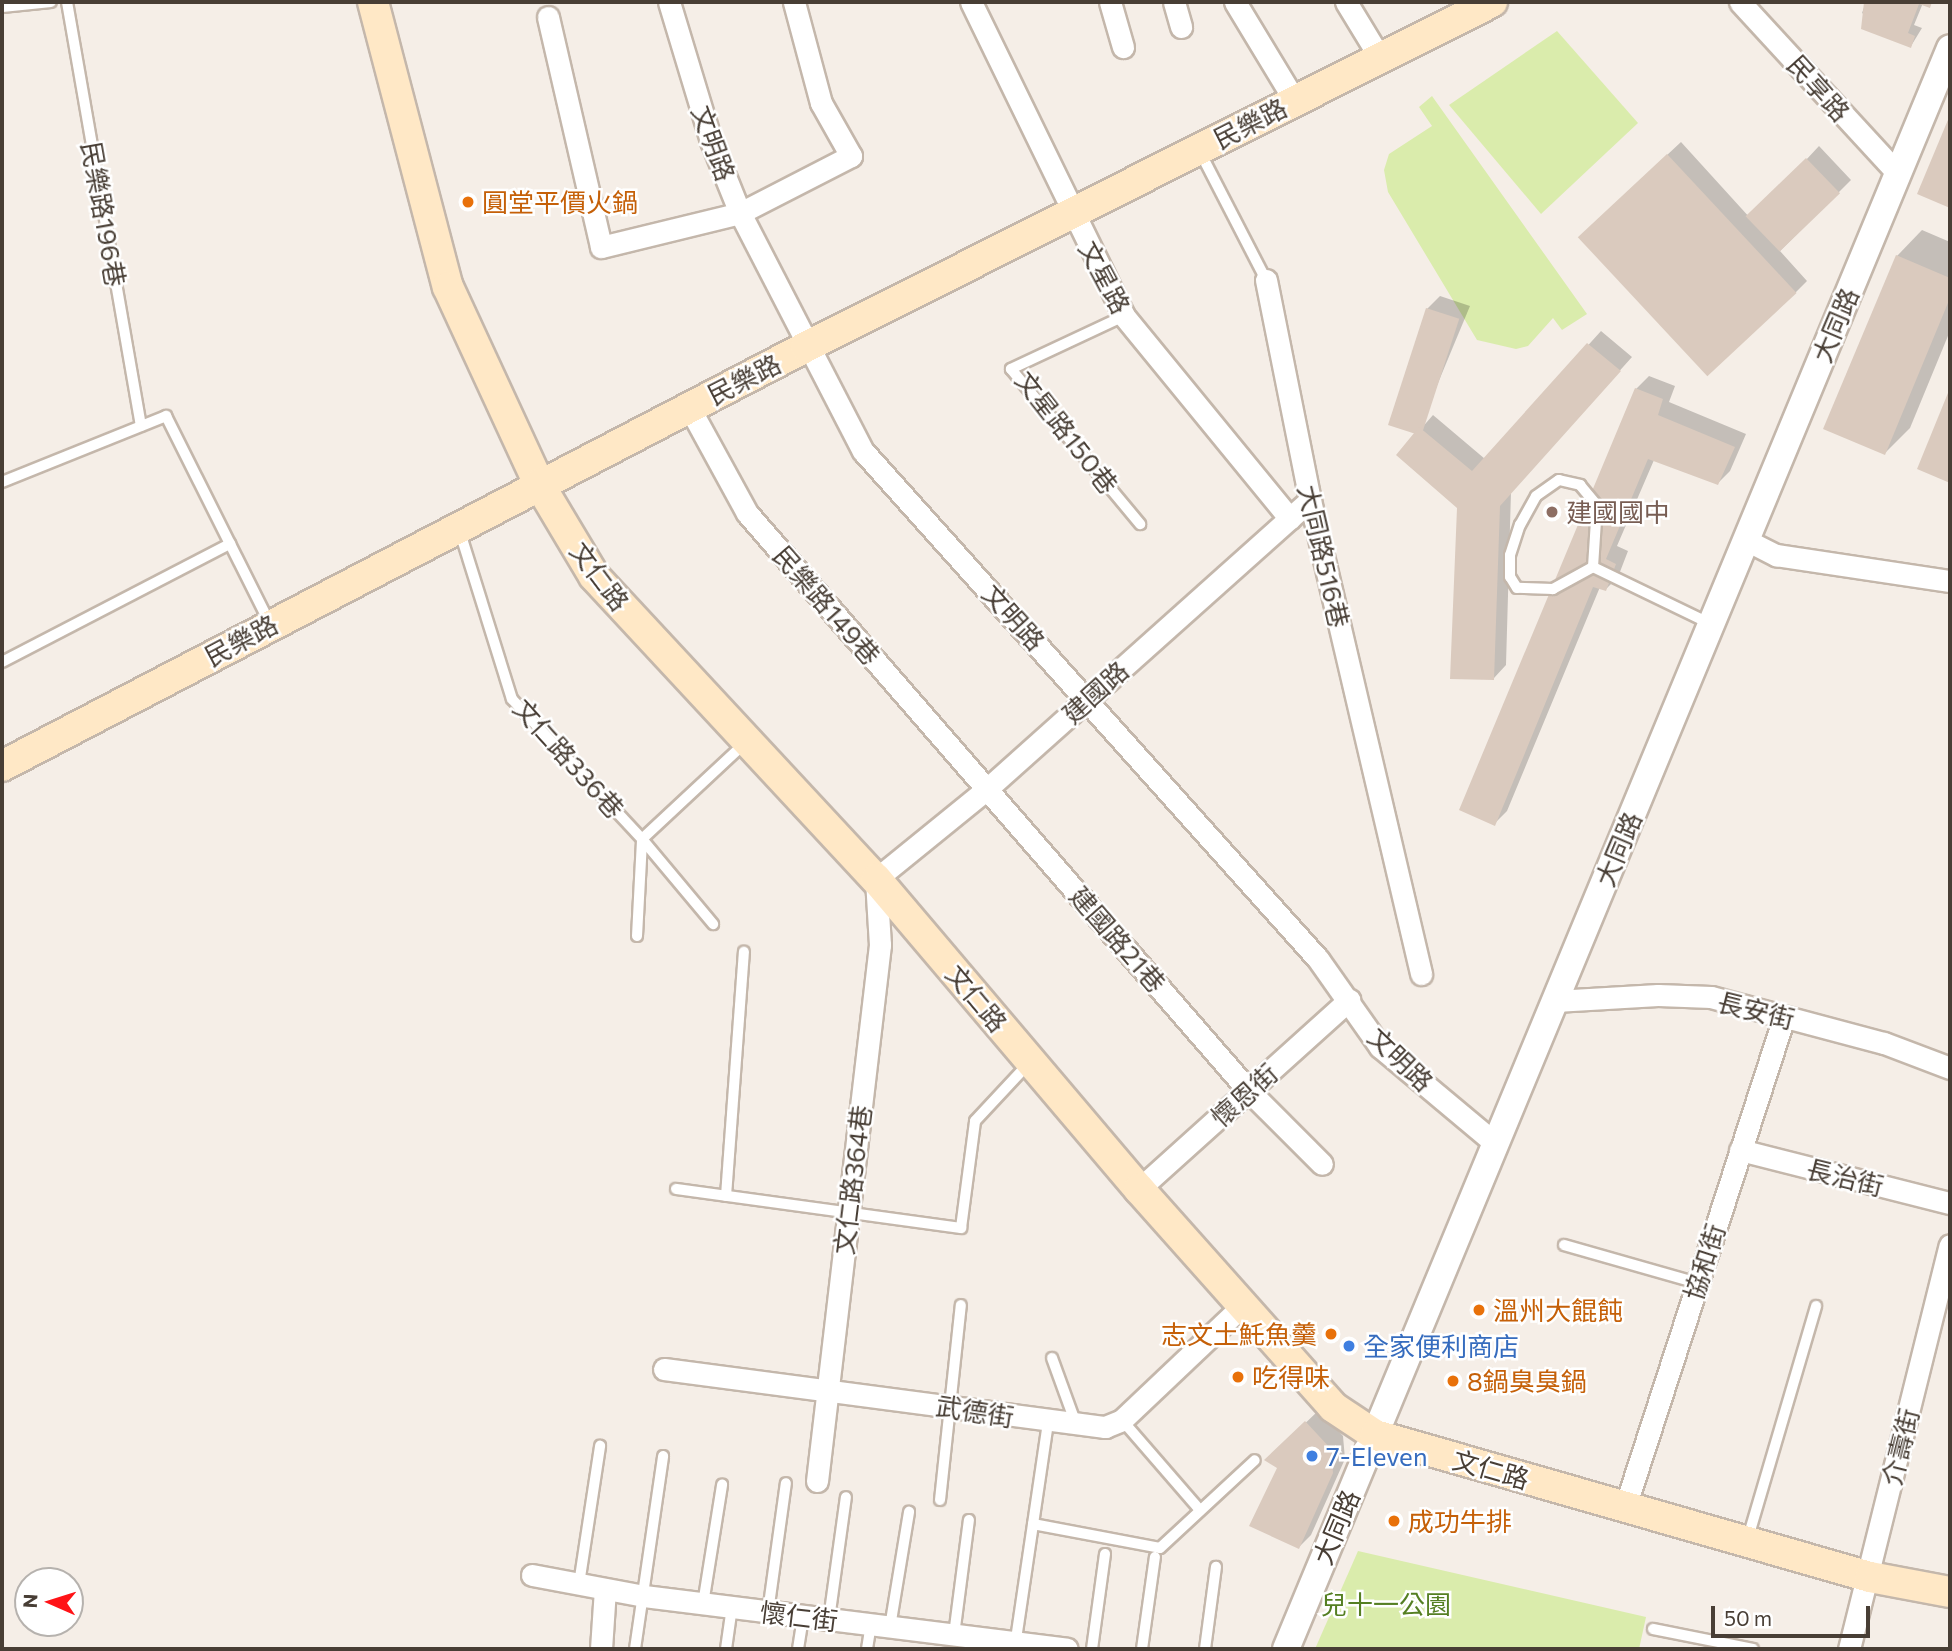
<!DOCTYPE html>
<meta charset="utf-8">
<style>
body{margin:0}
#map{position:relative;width:1952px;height:1651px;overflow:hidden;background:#f5eee7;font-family:Commissioner,"Noto Sans TC",sans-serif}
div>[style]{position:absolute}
.green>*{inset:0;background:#daecac}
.shadow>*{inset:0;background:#0003}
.building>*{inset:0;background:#dacabe;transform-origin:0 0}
.roads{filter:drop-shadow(2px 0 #c4b7ab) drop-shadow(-2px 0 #c4b7ab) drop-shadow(0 2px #c4b7ab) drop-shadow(0 -2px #c4b7ab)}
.service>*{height:10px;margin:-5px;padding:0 5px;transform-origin:5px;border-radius:5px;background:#fff}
.minor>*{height:21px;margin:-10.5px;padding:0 10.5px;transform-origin:10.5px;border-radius:10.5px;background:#fff}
.tertiary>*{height:26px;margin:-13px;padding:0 13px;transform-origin:13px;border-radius:13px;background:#fff}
.secondary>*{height:30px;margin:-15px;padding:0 15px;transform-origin:15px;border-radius:15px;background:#ffe8c6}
.dots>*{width:19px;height:19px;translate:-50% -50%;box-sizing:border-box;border:4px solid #fff;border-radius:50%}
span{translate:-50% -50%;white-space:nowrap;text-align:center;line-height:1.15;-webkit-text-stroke:5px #fff;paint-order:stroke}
.street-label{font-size:26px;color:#483e35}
.food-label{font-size:26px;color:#c56008}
.left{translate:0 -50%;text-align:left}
.right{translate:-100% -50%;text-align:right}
.education-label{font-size:26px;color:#785e54}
.shop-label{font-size:26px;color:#366cbe}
.park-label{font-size:26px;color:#557f23}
.frame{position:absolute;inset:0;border:4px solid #483e35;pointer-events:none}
.north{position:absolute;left:14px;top:1567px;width:70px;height:70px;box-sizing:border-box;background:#fff;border:2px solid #b6b2ae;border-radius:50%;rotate:273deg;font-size:19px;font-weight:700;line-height:28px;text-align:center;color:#483e35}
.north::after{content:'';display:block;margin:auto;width:24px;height:32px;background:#ff1317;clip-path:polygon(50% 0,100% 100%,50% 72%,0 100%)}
.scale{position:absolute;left:1711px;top:1606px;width:159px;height:32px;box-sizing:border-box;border:4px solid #483e35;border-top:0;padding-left:9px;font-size:21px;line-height:24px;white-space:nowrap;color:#483e35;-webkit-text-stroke:5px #fff;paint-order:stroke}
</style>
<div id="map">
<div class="green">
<div style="clip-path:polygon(1557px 31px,1638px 123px,1541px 214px,1449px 105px)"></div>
<div style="clip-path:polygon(1432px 96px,1587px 314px,1562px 330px,1553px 318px,1528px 346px,1516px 349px,1477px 340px,1388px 192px,1384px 170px,1389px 154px,1432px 126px,1419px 107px)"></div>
<div style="clip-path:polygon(1358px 1551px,1646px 1617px,1639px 1649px,1315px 1649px)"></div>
</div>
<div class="shadow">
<div style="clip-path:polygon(1866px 2px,1933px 2px,1923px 3px,1914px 25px,1922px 28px,1911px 46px,1862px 13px)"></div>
<div style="clip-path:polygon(1681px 142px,1751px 219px,1819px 146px,1851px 180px,1780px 251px,1807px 281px,1795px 293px,1593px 224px)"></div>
<div style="clip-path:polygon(1922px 230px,1950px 242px,1950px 331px,1910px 428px,1885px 453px,1897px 256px)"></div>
<div style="clip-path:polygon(1440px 296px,1470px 306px,1423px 419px,1411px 431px,1427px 309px)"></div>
<div style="clip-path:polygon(1601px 331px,1632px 357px,1511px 492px,1506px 665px,1494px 678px,1459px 508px,1398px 455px,1433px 415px,1485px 459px)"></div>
<div style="clip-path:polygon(1649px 376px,1675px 386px,1669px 402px,1746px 434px,1730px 471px,1718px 483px,1654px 460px,1617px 546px,1628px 551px,1618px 577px,1606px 589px,1600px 587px,1507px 811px,1494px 824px,1636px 389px)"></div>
<div style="clip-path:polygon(1319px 1410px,1343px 1436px,1345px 1459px,1311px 1535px,1299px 1547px,1279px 1467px,1267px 1460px)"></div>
</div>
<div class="building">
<div style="clip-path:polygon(1864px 2px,1932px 2px,1930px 8px,1919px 4px,1908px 33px,1915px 36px,1911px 48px,1861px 29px)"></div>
<div style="clip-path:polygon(1950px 115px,1950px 208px,1917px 194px)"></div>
<div style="left:1667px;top:154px;width:190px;height:122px;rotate:47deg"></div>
<div style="left:1806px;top:158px;width:49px;height:84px;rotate:46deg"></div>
<div style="clip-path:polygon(1896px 255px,1950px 278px,1950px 298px,1885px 455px,1823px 429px)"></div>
<div style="left:1426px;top:308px;width:35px;height:123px;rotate:18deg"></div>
<div style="clip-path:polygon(1587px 343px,1621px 371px,1500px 506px,1494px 680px,1450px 679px,1457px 508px,1396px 455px,1419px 427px,1472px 471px)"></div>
<div style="clip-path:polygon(1635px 388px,1663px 399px,1658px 415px,1735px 447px,1718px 485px,1648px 459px,1606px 559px,1616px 564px,1606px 591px,1593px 587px,1495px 826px,1459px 810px)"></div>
<div style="clip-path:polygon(1950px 388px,1950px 483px,1917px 469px)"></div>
<div style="clip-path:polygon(1305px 1421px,1331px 1449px,1333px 1473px,1299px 1549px,1249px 1526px,1277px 1468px,1264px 1460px)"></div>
</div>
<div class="roads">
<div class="service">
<div style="left:67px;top:2px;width:430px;rotate:80.1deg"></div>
<div style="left:2px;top:7px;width:49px;rotate:-5.8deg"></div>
<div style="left:1200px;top:152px;width:144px;rotate:62.7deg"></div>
<div style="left:1124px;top:316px;width:125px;rotate:154.9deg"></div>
<div style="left:1011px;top:369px;width:202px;rotate:50.2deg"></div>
<div style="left:2px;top:482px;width:177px;rotate:-21.9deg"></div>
<div style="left:166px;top:416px;width:233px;rotate:63.4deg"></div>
<div style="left:459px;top:529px;width:178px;rotate:72.7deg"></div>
<div style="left:512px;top:699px;width:191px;rotate:47.1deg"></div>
<div style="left:642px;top:839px;width:111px;rotate:50.1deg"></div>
<div style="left:1593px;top:567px;width:46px;rotate:151.2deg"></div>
<div style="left:1553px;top:589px;width:36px;rotate:-178deg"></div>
<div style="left:1517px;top:588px;width:13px;rotate:-122deg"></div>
<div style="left:1510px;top:577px;width:22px;rotate:-90deg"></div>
<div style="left:1510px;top:555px;width:32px;rotate:-72deg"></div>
<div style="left:1520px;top:525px;width:33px;rotate:-61deg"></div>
<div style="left:1536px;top:496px;width:28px;rotate:-35deg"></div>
<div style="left:1559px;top:480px;width:22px;rotate:13deg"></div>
<div style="left:1580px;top:485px;width:26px;rotate:50deg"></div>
<div style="left:1597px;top:505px;width:62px;rotate:93.7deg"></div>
<div style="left:1593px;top:567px;width:131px;rotate:25.8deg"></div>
<div style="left:2px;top:662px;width:257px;rotate:-27.4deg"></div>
<div style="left:637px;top:936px;width:97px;rotate:-87deg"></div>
<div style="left:642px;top:839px;width:141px;rotate:-43deg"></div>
<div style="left:676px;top:1189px;width:288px;rotate:7.8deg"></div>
<div style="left:961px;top:1228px;width:108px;rotate:-82.5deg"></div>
<div style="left:975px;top:1121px;width:81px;rotate:-47deg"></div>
<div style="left:726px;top:1196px;width:245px;rotate:-85.8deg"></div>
<div style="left:1564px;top:1245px;width:138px;rotate:15.9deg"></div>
<div style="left:1052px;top:1358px;width:70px;rotate:70deg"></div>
<div style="left:1122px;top:1420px;width:119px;rotate:49.1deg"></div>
<div style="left:940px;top:1500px;width:196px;rotate:-83.9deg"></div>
<div style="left:1033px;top:1524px;width:129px;rotate:10.7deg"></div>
<div style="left:1160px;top:1548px;width:129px;rotate:-42.8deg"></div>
<div style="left:1747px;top:1541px;width:245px;rotate:-73.6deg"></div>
<div style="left:579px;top:1584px;width:140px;rotate:-81.3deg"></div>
<div style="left:703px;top:1604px;width:121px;rotate:-80.9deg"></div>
<div style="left:768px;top:1612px;width:130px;rotate:-82.1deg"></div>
<div style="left:829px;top:1619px;width:123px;rotate:-82.1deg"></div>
<div style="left:890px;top:1627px;width:117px;rotate:-80.6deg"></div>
<div style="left:1653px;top:1629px;width:102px;rotate:11.3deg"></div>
<div style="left:954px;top:1635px;width:116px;rotate:-82.6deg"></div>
<div style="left:1015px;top:1646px;width:226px;rotate:-81.6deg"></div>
<div style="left:635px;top:1649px;width:195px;rotate:-81.7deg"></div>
<div style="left:726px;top:1649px;width:42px;rotate:-81.9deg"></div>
<div style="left:798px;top:1649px;width:33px;rotate:-81deg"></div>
<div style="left:867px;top:1649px;width:24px;rotate:-81deg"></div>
<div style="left:1092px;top:1649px;width:96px;rotate:-82.2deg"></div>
<div style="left:1142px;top:1649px;width:93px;rotate:-82deg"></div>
<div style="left:1205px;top:1649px;width:83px;rotate:-82.4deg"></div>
</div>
<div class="minor">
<div style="left:669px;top:2px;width:145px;rotate:73.2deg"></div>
<div style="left:711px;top:141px;width:78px;rotate:68.1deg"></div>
<div style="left:740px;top:213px;width:268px;rotate:62.7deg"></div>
<div style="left:863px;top:451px;width:682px;rotate:48.15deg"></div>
<div style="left:1318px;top:959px;width:108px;rotate:54.8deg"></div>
<div style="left:1380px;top:1047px;width:151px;rotate:39.9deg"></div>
<div style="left:971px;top:2px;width:349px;rotate:64deg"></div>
<div style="left:1124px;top:316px;width:262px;rotate:50.7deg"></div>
<div style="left:1110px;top:2px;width:47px;rotate:73.9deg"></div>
<div style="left:1174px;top:2px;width:26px;rotate:74deg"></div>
<div style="left:1235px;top:2px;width:116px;rotate:58.8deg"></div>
<div style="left:1346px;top:2px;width:66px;rotate:58.7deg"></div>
<div style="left:1740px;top:2px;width:234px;rotate:47.4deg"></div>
<div style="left:548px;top:17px;width:236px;rotate:77deg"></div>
<div style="left:601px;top:247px;width:143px;rotate:-13.7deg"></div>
<div style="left:740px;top:213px;width:125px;rotate:-27.2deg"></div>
<div style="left:851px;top:156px;width:61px;rotate:-119.5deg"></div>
<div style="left:821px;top:103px;width:105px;rotate:-105deg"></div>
<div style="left:1266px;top:280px;width:224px;rotate:78.7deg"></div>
<div style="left:1310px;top:500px;width:487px;rotate:76.8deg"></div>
<div style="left:689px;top:407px;width:121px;rotate:61.3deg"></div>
<div style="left:747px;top:513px;width:766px;rotate:49.03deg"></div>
<div style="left:1249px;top:1091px;width:103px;rotate:45deg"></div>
<div style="left:1746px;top:540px;width:34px;rotate:27deg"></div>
<div style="left:1776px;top:555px;width:176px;rotate:8.5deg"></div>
<div style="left:1555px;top:1001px;width:103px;rotate:-3.3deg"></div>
<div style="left:1658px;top:995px;width:53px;rotate:2.2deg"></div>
<div style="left:1711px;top:997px;width:179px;rotate:14.9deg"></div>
<div style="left:1884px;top:1043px;width:71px;rotate:20.7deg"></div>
<div style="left:1740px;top:1150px;width:217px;rotate:14.2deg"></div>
<div style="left:1139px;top:1189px;width:283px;rotate:-42deg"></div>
<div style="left:664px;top:1369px;width:445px;rotate:7.5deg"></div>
<div style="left:1105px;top:1427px;width:18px;rotate:-22deg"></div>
<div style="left:1122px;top:1420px;width:164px;rotate:-43.5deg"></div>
<div style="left:817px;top:1481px;width:540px;rotate:-83.3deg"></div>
<div style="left:880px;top:945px;width:66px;rotate:-93.5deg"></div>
<div style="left:876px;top:879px;width:144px;rotate:-39.1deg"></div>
<div style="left:988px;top:788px;width:432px;rotate:-41.8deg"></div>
<div style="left:1625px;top:1507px;width:515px;rotate:-72.02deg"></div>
<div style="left:532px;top:1575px;width:114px;rotate:10.6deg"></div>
<div style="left:644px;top:1596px;width:426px;rotate:7.1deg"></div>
<div style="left:601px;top:1649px;width:60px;rotate:-86.2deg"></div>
<div style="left:1849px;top:1649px;width:416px;rotate:-76deg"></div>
</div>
<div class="tertiary">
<div style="left:1286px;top:1649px;width:1733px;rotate:-67.47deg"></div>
</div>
<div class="secondary">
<div style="left:373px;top:2px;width:295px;rotate:75.3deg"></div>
<div style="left:448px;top:287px;width:217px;rotate:65.2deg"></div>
<div style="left:539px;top:484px;width:107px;rotate:59.1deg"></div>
<div style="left:594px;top:576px;width:414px;rotate:47.1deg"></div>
<div style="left:876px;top:879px;width:407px;rotate:49.7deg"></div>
<div style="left:1139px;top:1189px;width:292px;rotate:48.3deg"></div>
<div style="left:1333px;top:1407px;width:50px;rotate:33.7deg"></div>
<div style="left:1375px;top:1435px;width:515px;rotate:16.01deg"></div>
<div style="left:1870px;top:1577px;width:81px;rotate:10.6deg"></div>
<div style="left:2px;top:766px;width:907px;rotate:-27.53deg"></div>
<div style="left:806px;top:347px;width:768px;rotate:-26.7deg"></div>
</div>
</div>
<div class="dots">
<div style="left:468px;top:202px;background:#e8710a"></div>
<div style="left:1552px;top:512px;background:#8d6e63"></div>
<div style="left:1479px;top:1310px;background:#e8710a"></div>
<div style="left:1331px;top:1334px;background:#e8710a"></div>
<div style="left:1349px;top:1346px;background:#3f7fe0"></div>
<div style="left:1238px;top:1377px;background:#e8710a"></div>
<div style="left:1453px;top:1381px;background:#e8710a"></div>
<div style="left:1312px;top:1456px;background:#3f7fe0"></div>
<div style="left:1394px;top:1521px;background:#e8710a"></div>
</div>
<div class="street-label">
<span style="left:1819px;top:88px;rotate:48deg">民享路</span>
<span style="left:1250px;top:123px;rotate:-27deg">民樂路</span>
<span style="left:714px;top:143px;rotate:70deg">文明路</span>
<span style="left:104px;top:214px;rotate:80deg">民樂路196巷</span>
<span style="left:1105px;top:277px;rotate:62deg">文星路</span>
<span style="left:1835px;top:325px;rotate:-67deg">大同路</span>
<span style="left:744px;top:379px;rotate:-27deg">民樂路</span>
<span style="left:1067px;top:432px;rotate:52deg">文星路150巷</span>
<span style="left:1324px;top:556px;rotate:77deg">大同路516巷</span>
<span style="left:600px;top:576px;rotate:53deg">文仁路</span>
<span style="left:827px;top:605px;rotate:49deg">民樂路149巷</span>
<span style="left:1014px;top:617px;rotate:48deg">文明路</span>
<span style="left:241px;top:640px;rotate:-28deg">民樂路</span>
<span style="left:1095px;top:692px;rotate:-42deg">建國路</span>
<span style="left:569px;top:758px;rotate:48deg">文仁路336巷</span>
<span style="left:1618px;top:849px;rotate:-67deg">大同路</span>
<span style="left:1118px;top:939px;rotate:49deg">建國路21巷</span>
<span style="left:977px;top:998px;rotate:50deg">文仁路</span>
<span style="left:1756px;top:1010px;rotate:14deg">長安街</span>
<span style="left:1401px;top:1059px;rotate:44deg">文明路</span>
<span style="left:1244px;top:1095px;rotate:-42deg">懷恩街</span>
<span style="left:1845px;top:1177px;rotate:14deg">長治街</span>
<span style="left:852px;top:1180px;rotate:-83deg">文仁路364巷</span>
<span style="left:1704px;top:1262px;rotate:-72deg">協和街</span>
<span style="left:975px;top:1411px;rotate:9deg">武德街</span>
<span style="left:1900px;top:1447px;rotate:-76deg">介壽街</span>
<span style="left:1491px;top:1469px;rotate:16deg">文仁路</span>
<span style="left:1336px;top:1527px;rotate:-67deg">大同路</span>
<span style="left:799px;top:1616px;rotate:7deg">懷仁街</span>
</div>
<div class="food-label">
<span class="left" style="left:482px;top:202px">圓堂平價火鍋</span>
<span class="left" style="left:1493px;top:1310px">溫州大餛飩</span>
<span class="right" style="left:1317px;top:1334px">志文土魠魚羹</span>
<span class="left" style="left:1252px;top:1377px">吃得味</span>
<span class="left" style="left:1467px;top:1381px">8鍋臭臭鍋</span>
<span class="left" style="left:1408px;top:1521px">成功牛排</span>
</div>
<div class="education-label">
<span class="left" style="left:1566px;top:512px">建國國中</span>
</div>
<div class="shop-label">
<span class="left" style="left:1363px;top:1346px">全家便利商店</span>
<span class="left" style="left:1326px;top:1456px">7-Eleven</span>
</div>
<div class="park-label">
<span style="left:1386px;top:1604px">兒十一公園</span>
</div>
<div class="frame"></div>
<div class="north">N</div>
<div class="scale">50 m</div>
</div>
